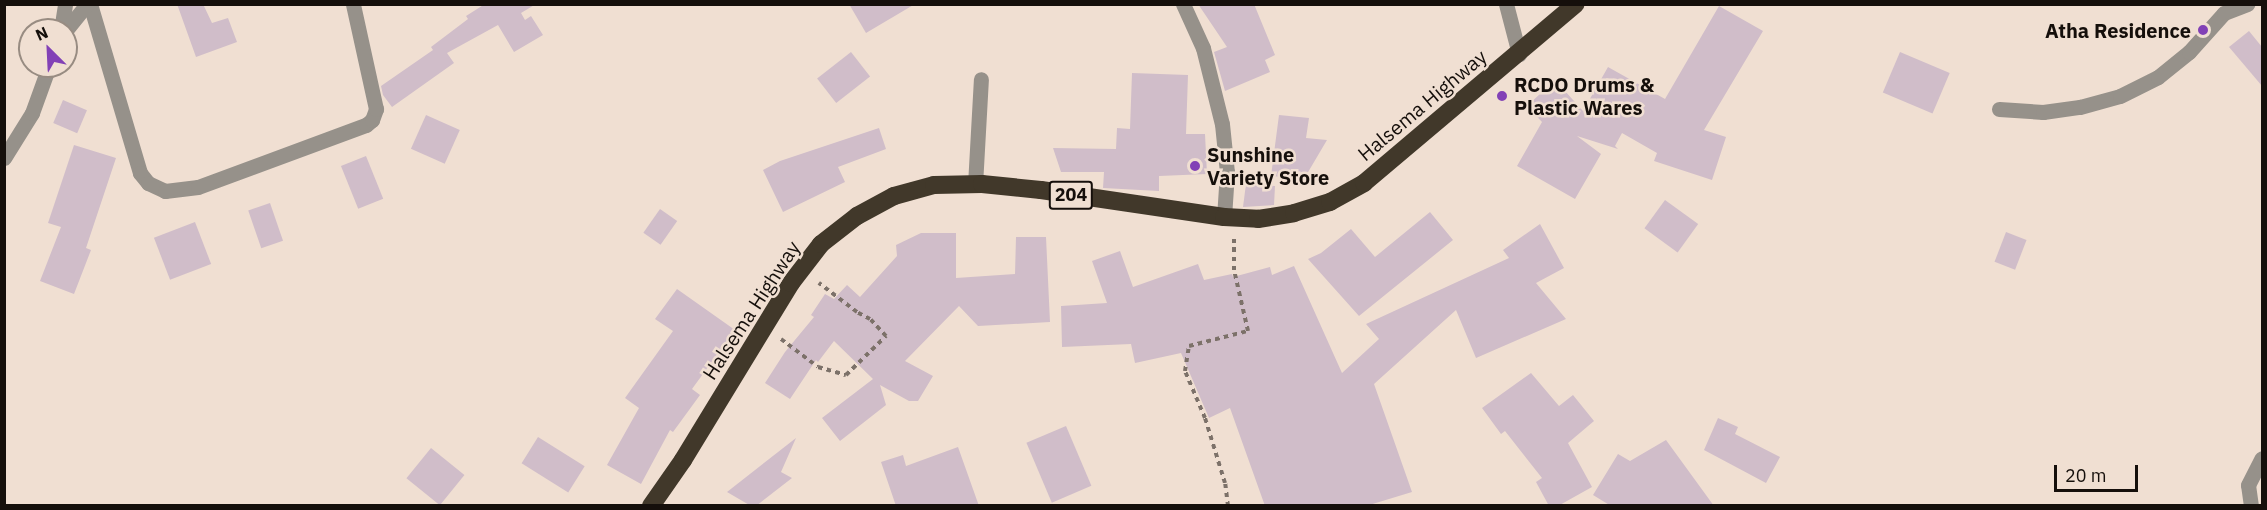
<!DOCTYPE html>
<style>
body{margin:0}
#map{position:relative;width:2267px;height:510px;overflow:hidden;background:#f0dfd2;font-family:"IBM Plex Sans",sans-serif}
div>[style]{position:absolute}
.building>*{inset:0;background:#d0bdc9;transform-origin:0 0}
.path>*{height:4px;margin-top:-2px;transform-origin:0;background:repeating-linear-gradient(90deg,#7c7169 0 4.5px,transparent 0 9px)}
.lane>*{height:15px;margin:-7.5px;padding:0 7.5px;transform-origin:7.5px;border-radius:7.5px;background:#96918a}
.street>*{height:15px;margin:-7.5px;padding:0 7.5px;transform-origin:7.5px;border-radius:7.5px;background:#96918a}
.highway>*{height:18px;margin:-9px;padding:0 9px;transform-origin:9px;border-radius:9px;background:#41382a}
.dots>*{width:16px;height:16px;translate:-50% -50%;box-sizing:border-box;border:3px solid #f0dfd2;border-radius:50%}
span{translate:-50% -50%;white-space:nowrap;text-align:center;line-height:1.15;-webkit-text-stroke:5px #f0dfd2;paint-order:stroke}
.shield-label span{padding:2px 4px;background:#f0dfd2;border:2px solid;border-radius:4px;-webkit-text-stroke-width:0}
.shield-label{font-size:18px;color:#150f0b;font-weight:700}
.poi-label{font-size:20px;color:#150f0b;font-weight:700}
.right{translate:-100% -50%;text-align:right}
.left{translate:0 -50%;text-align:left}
.street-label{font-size:20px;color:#150f0b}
.frame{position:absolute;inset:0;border:6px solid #150f0b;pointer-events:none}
.north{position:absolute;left:18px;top:18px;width:60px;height:60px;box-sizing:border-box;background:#f0dfd2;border:2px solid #988c82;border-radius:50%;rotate:336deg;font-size:16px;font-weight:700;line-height:24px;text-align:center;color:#150f0b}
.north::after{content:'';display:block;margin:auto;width:21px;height:27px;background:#8241b6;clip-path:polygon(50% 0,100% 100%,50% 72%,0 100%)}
.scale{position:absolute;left:2054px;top:465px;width:84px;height:27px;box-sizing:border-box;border:3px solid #150f0b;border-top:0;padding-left:8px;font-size:18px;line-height:21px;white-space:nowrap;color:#150f0b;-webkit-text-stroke:4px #f0dfd2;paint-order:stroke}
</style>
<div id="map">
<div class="building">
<div style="clip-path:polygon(177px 4px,203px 4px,212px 23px,228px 18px,237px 42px,196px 57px)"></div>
<div style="clip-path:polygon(485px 4px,536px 4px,521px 13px,525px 20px,531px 16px,543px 35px,514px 52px,498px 25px,447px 53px,454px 63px,392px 107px,383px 95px,381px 86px,433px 50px,431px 47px,468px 19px,466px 16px)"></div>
<div style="clip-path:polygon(849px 4px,915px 4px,866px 33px)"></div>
<div style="clip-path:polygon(1198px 4px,1254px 4px,1275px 55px,1265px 60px,1270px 72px,1225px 91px,1214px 52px,1227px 47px)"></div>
<div style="clip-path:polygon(1719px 6px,1763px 31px,1704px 130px,1726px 137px,1712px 180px,1654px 161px,1657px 153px,1622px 133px,1615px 146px,1618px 149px,1577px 136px,1601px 154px,1575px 199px,1517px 166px,1542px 122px,1527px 106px,1555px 80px,1583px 111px,1608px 67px,1665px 99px)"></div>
<div style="clip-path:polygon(2249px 31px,2262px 47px,2262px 86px,2229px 47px)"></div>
<div style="left:851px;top:52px;width:31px;height:43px;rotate:52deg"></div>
<div style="left:1900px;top:52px;width:54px;height:44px;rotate:23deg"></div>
<div style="clip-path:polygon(1132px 73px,1188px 75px,1186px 134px,1205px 134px,1207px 174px,1159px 176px,1159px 191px,1103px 188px,1104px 172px,1061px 172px,1053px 148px,1116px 149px,1117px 128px,1130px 129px)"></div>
<div style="left:63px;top:100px;width:26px;height:25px;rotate:23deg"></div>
<div style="left:426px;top:115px;width:37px;height:37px;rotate:24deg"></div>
<div style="clip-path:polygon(1279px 115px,1309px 118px,1306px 138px,1327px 140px,1304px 179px,1271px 176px)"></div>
<div style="clip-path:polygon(879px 128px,886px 149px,838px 167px,845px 182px,783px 212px,763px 170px,780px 161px)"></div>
<div style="clip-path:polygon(74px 145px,116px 158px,86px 248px,91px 250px,74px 294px,40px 281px,61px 227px,48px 223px)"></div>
<div style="left:366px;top:156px;width:46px;height:27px;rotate:68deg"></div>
<div style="clip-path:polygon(1246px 184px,1275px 186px,1274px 205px,1243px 207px)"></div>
<div style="left:1665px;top:200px;width:41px;height:35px;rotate:36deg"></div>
<div style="left:270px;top:203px;width:40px;height:23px;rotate:71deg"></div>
<div style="left:660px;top:209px;width:21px;height:29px;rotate:35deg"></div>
<div style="clip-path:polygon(1430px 212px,1453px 240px,1359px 316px,1308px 259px,1321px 253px,1351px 229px,1375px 257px)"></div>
<div style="left:195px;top:222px;width:45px;height:44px;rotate:69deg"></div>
<div style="clip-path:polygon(1540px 224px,1564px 268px,1536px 283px,1566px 319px,1476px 358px,1456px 310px,1374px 384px,1412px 492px,1366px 506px,1265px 506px,1230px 408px,1209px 418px,1181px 353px,1135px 363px,1131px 344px,1062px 347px,1061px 306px,1107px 303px,1092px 261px,1120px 251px,1133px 287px,1198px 264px,1204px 280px,1232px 274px,1233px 277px,1270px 267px,1272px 275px,1294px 266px,1342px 373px,1379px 339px,1366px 324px,1509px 258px,1503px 250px)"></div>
<div style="left:2006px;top:232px;width:22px;height:32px;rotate:21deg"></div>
<div style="clip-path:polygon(921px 233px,956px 233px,956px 278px,1015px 274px,1016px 237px,1046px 237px,1050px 322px,978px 326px,959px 306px,905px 361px,933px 376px,918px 401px,909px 401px,880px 385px,886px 405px,840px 441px,822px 418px,873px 379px,834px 341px,818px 362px,816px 360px,790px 399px,765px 383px,785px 352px,814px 317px,811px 315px,825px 294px,834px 299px,847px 285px,860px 297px,897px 256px,896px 245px)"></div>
<div style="clip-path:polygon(677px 289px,735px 330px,692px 389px,700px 395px,673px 432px,670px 430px,641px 484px,607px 465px,639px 408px,625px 398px,673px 331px,655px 319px)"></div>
<div style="clip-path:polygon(1531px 373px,1559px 406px,1573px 395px,1594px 421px,1568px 443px,1592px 487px,1558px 506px,1549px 506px,1536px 482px,1542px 478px,1505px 431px,1501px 434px,1482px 408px)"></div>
<div style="clip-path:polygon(1718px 418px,1738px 427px,1735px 434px,1780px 457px,1766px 483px,1704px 450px)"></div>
<div style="left:1066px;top:426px;width:65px;height:43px;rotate:67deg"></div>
<div style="left:538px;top:437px;width:55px;height:31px;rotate:32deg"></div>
<div style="clip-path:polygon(796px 438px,781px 472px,792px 478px,756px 506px,751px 506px,727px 492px)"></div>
<div style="clip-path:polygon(1666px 440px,1714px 506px,1611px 506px,1593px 495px,1618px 454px,1630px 461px)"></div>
<div style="clip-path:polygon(958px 447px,979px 506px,896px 506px,881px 462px,903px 455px,906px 466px)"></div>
<div style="left:431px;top:448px;width:43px;height:39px;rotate:39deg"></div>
</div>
<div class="path">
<div style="left:781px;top:339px;width:46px;rotate:37.1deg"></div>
<div style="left:818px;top:367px;width:29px;rotate:16deg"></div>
<div style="left:846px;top:375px;width:56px;rotate:-44.3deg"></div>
<div style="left:886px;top:336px;width:23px;rotate:-133deg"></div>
<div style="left:870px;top:319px;width:15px;rotate:-152deg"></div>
<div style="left:857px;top:312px;width:48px;rotate:-142.7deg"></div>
<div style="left:1228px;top:506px;width:23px;rotate:-97deg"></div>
<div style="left:1225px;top:483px;width:68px;rotate:-107.1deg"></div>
<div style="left:1205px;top:418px;width:51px;rotate:-113.1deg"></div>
<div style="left:1185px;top:371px;width:25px;rotate:-81deg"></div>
<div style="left:1189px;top:346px;width:61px;rotate:-14.3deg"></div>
<div style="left:1248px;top:331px;width:63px;rotate:-102.9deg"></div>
<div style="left:1234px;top:270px;width:31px;rotate:-90deg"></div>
</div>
<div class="lane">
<div style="left:1506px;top:4px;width:52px;rotate:75.4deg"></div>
<div style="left:975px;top:185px;width:106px;rotate:-86.8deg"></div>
</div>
<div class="street">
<div style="left:90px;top:4px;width:176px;rotate:73.5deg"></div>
<div style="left:140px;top:173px;width:13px;rotate:51deg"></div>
<div style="left:148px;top:183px;width:19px;rotate:25deg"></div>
<div style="left:165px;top:191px;width:33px;rotate:-7deg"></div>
<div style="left:198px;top:187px;width:179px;rotate:-20.3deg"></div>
<div style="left:366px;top:125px;width:8px;rotate:-40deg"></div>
<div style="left:372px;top:120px;width:12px;rotate:-70deg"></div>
<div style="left:376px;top:109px;width:107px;rotate:-102.4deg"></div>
<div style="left:1183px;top:4px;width:48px;rotate:65.6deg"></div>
<div style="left:1203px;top:48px;width:78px;rotate:76deg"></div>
<div style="left:1222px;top:124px;width:48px;rotate:84.1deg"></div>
<div style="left:1227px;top:172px;width:45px;rotate:93.8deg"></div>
<div style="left:61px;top:30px;width:26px;rotate:-81deg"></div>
<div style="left:66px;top:30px;width:33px;rotate:-51deg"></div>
<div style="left:1999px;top:109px;width:44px;rotate:3.9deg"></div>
<div style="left:2043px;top:112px;width:37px;rotate:-8deg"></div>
<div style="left:2080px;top:107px;width:41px;rotate:-15.4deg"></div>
<div style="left:2120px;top:96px;width:42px;rotate:-26.6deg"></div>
<div style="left:2158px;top:77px;width:40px;rotate:-39deg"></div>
<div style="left:2189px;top:52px;width:52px;rotate:-48.1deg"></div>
<div style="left:2224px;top:13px;width:25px;rotate:-21deg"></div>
<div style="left:4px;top:158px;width:53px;rotate:-58.1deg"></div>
<div style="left:32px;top:113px;width:50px;rotate:-70.1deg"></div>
<div style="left:2251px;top:506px;width:21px;rotate:-98deg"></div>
<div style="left:2248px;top:485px;width:30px;rotate:-63deg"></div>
</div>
<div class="highway">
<div style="left:651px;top:506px;width:56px;rotate:-55.2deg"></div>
<div style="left:683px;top:460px;width:207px;rotate:-58.6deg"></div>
<div style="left:791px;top:283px;width:49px;rotate:-52.4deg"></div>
<div style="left:821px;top:244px;width:46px;rotate:-37.9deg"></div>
<div style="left:857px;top:216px;width:42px;rotate:-28.4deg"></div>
<div style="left:894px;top:196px;width:41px;rotate:-15.4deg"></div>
<div style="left:934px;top:185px;width:48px;rotate:-1.2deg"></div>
<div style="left:982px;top:184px;width:59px;rotate:5.8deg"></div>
<div style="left:1041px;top:190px;width:185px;rotate:8.4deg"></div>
<div style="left:1224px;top:217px;width:34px;rotate:3deg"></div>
<div style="left:1258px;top:219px;width:36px;rotate:-9deg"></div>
<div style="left:1294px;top:213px;width:38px;rotate:-17deg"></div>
<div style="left:1330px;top:202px;width:39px;rotate:-29deg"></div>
<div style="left:1364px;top:183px;width:277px;rotate:-40.2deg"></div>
</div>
<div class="dots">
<div style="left:2203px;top:30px;background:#8241b6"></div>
<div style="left:1502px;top:96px;background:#8241b6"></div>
<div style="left:1195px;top:166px;background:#8241b6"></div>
</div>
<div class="shield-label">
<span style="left:1071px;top:195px">204</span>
</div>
<div class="poi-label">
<span class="right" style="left:2191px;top:30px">Atha Residence</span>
<span class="left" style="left:1514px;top:96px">RCDO Drums &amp;<br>Plastic Wares</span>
<span class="left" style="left:1207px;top:166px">Sunshine<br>Variety Store</span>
</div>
<div class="street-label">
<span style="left:1422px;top:105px;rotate:-40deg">Halsema Highway</span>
<span style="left:751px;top:310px;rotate:-57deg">Halsema Highway</span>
</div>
<div class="frame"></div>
<div class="north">N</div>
<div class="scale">20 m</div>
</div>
